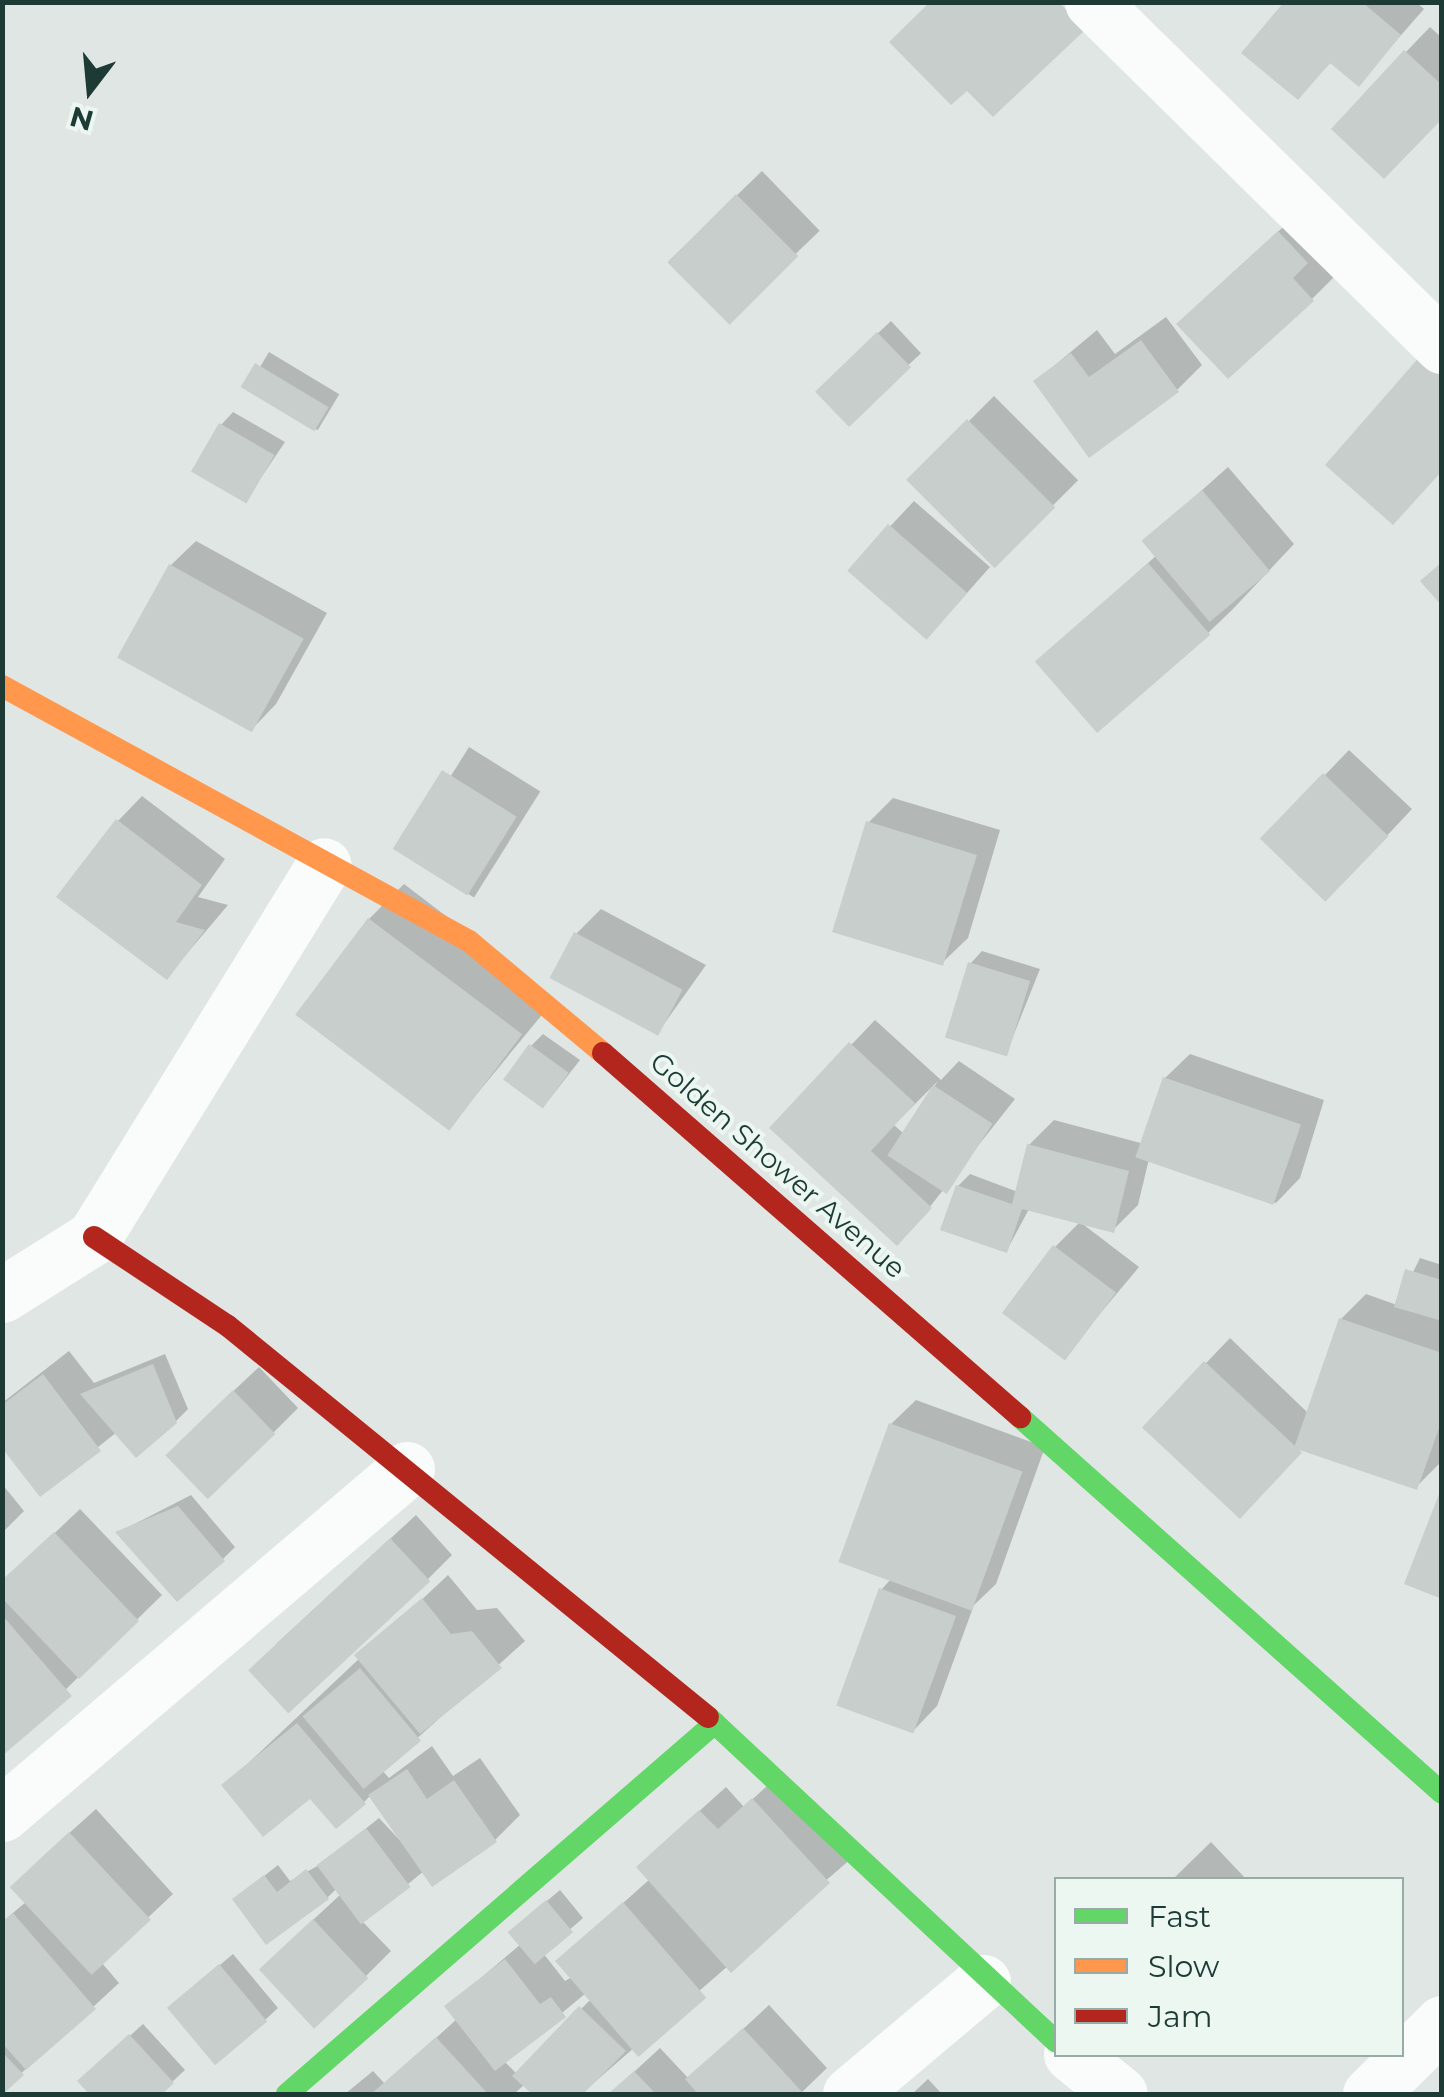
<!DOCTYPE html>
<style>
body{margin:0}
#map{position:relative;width:1444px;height:2097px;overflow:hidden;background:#e0e6e4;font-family:Montserrat,sans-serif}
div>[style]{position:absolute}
.shadow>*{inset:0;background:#0003;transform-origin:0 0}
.building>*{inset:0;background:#c7cecb;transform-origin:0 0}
.street>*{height:55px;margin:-27.5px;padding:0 27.5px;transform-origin:27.5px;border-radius:27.5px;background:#fafbfb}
.fast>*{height:22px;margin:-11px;padding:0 11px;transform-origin:11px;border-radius:11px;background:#63d668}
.slow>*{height:22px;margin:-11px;padding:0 11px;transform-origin:11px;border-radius:11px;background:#ff974d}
.jam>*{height:22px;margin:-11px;padding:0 11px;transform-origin:11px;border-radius:11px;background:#b3261e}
span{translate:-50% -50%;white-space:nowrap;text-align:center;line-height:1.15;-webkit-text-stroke:8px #ecf7f2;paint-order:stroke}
.street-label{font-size:28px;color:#1d3a34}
.frame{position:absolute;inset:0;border:5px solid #1d3a34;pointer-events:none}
.legend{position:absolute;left:1054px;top:1877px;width:350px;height:180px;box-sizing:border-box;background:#ecf7f2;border:2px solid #99aba6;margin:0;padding:12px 18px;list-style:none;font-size:30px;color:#1d3a34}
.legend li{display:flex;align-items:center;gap:20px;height:50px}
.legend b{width:50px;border:2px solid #99aba6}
.north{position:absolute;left:40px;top:40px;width:100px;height:100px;-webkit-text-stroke:8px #ecf7f2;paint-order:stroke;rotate:196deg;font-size:28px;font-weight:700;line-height:40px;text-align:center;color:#1d3a34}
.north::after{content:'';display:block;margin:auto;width:35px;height:45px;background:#1d3a34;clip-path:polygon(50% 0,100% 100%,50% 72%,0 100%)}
</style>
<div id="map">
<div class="shadow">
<div style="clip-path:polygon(1287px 2px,1416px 2px,1424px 9px,1359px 83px,1332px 61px,1298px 97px)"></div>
<div style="clip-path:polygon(1430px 27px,1442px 38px,1442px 117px,1406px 52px)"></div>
<div style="left:762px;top:171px;width:83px;height:129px;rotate:46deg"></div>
<div style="clip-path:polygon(1304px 208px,1337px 274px,1312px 299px,1204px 299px)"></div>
<div style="clip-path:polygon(1166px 317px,1202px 365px,1177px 390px,1036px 381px,1097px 330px,1115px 354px)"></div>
<div style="left:891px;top:321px;width:44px;height:101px;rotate:47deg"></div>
<div style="left:269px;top:352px;width:82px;height:42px;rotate:31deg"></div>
<div style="left:994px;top:396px;width:119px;height:119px;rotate:45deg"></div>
<div style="clip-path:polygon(233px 412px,285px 442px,246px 500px,221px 425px)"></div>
<div style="clip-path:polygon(1228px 467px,1294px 544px,1233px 609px,1208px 633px,1038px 661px,1157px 555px,1145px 541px)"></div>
<div style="clip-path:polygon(914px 501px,990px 567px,951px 611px,850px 569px)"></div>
<div style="clip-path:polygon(196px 541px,327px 613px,276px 704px,252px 729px,171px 565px)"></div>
<div style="left:469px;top:747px;width:84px;height:125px;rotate:32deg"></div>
<div style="clip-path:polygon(1349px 750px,1412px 809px,1352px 873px,1325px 775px)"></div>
<div style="clip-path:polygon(142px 796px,225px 859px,198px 897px,228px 905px,167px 977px,118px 821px)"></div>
<div style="clip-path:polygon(893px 798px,1000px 830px,968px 938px,943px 962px,868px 823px)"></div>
<div style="clip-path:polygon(404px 884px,555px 999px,448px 1129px,369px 919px)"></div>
<div style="clip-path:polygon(601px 909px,706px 965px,659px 1031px,576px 934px)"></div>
<div style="clip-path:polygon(982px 951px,1040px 969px,1006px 1054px,970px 964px)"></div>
<div style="clip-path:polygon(evenodd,875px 1020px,941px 1080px,959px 1061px,1015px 1099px,921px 1218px,772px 1128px,875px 1020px,938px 1081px,903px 1133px,894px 1125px,938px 1081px)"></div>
<div style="clip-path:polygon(543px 1034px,580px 1060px,544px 1106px,531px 1046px)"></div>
<div style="clip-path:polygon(1190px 1054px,1324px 1100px,1300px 1178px,1276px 1203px,1149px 1159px,1138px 1205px,1113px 1230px,1029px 1209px,1007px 1250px,958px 1186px,970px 1174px,1018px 1192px,1029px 1145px,1054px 1120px,1148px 1145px,1165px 1078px)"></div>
<div style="clip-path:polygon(1080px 1222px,1139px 1267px,1063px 1358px,1055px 1247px)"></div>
<div style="clip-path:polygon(1420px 1258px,1442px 1265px,1442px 1461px,1416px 1487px,1300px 1447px,1145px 1427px,1230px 1338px,1308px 1413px,1341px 1319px,1366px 1294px,1397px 1305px)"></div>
<div style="clip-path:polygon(69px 1351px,94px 1383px,165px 1354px,188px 1409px,176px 1421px,117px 1432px,40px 1493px,2px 1443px,2px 1403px)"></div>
<div style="clip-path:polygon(259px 1367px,298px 1408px,273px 1433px,192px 1430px)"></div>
<div style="clip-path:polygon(916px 1400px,1045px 1447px,996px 1584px,974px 1605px,937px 1706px,913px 1731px,881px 1590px,891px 1579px,891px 1424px)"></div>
<div style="clip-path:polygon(2px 1484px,24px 1511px,2px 1533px)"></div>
<div style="clip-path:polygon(191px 1495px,235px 1547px,223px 1559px,119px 1532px)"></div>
<div style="clip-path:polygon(80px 1509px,162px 1595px,2px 1752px,2px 1583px)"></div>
<div style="clip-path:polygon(416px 1515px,452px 1555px,428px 1579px,275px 1645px)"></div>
<div style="clip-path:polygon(448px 1575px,477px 1610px,497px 1608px,525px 1641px,382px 1770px,389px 1778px,432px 1746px,453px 1776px,480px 1758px,520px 1815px,495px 1840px,424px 1871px,362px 1921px,391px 1951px,366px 1976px,286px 1945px,341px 1894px,337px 1888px,327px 1898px,235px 1899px,278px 1865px,290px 1881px,323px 1863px,379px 1818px,408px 1849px,371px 1795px,364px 1802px,224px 1786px)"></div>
<div style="clip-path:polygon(evenodd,778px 1776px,853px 1857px,581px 2094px,535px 2094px,525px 2084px,514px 2094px,345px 2094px,373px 2071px,385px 2084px,457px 2019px,448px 2006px,521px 1944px,511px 1931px,560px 1890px,583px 1918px,543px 1953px,565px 1981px,572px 1977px,558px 1961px,650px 1879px,664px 1843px,726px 1787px,744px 1807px,778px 1776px,586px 1993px,591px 1999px,517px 2074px,504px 2061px,586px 1993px)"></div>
<div style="clip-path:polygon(96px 1809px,173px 1894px,101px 1962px,119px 1983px,2px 2091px,2px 1922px,26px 1902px,37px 1862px)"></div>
<div style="clip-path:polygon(1211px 1842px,1247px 1880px,1172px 1880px)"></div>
<div style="clip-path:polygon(233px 1954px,278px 2008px,265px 2020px,183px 1996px)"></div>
<div style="clip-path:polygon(769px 2005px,827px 2068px,800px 2094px,610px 2094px,660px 2048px,689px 2079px)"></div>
<div style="clip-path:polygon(143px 2024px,185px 2070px,159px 2094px,93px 2094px,80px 2081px)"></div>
<div style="clip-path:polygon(928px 2079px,942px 2094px,912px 2094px)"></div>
</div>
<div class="building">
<div style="clip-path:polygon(930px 2px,1059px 2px,1085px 30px,993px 117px,967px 91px,951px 105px,889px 42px)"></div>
<div style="clip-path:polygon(1284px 2px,1362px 2px,1401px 35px,1359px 87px,1330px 63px,1298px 100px,1241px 53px)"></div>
<div style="clip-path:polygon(1404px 50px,1442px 85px,1442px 119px,1384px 179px,1331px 129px)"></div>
<div style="left:736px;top:194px;width:88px;height:97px;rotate:45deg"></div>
<div style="clip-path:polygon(1278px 231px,1308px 263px,1293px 278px,1314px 301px,1228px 379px,1176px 324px)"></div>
<div style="left:877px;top:332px;width:49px;height:86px;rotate:46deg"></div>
<div style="clip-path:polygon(1141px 340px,1179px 392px,1089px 458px,1033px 381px,1071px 353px,1089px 377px)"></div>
<div style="clip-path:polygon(1422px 354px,1442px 370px,1442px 471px,1393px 525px,1325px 465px)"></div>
<div style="left:255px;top:363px;width:86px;height:28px;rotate:31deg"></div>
<div style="left:967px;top:419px;width:125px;height:86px;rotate:45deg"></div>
<div style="left:219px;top:423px;width:64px;height:56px;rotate:30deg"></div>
<div style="left:1202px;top:490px;width:106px;height:79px;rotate:50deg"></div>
<div style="left:888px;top:524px;width:105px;height:62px;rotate:41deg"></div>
<div style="clip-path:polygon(1442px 562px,1442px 606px,1420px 581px)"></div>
<div style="left:1148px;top:563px;width:95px;height:150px;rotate:49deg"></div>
<div style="left:169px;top:564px;width:154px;height:107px;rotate:29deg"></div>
<div style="left:442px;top:770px;width:88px;height:93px;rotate:32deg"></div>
<div style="left:1323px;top:773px;width:91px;height:91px;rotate:44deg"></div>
<div style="clip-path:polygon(116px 819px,202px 885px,176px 922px,205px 930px,167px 980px,56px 897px)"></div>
<div style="left:866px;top:821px;width:116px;height:116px;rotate:17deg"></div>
<div style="left:368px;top:918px;width:193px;height:121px;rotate:37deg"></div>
<div style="left:574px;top:932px;width:123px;height:52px;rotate:28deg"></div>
<div style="left:968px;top:962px;width:65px;height:79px;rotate:17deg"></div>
<div style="clip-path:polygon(849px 1042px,915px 1103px,871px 1151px,932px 1208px,897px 1246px,769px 1128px)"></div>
<div style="left:529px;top:1044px;width:49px;height:44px;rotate:36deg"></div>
<div style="left:1163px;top:1077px;width:146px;height:85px;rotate:19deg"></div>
<div style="left:933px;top:1085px;width:71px;height:84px;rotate:33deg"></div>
<div style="clip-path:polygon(1027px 1144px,1129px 1171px,1114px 1233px,1022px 1209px,1007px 1253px,940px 1230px,956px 1185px,1012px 1204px)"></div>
<div style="left:1053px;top:1245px;width:79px;height:85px;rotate:37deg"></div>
<div style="clip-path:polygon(1405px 1269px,1442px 1280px,1442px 1321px,1394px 1307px)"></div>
<div style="clip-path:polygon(1339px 1318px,1442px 1353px,1442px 1420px,1417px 1490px,1294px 1448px)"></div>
<div style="left:1204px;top:1361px;width:134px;height:91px;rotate:43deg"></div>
<div style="clip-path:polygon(153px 1364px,177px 1423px,136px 1458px,80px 1394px)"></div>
<div style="clip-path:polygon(43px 1374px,101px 1451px,40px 1497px,2px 1448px,2px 1405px)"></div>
<div style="left:233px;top:1390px;width:61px;height:94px;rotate:46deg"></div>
<div style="left:889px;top:1423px;width:142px;height:148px;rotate:20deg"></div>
<div style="clip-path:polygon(1441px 1489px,1442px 1489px,1442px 1599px,1404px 1584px)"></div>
<div style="clip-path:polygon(178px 1506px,225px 1561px,177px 1602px,115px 1532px)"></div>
<div style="clip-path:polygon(54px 1532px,139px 1621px,79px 1679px,2px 1598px,2px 1580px)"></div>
<div style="left:390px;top:1538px;width:59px;height:194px;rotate:47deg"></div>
<div style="left:879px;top:1588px;width:82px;height:125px;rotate:20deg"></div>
<div style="clip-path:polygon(422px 1598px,451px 1634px,472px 1631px,502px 1668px,420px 1734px,354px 1655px)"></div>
<div style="clip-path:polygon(2px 1615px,72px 1696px,2px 1756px)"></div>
<div style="left:360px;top:1668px;width:95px;height:75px;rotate:50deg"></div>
<div style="clip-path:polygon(297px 1723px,366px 1804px,336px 1829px,310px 1799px,263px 1837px,221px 1785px)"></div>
<div style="clip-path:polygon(407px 1769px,427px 1799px,454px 1780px,497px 1842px,432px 1887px,368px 1795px)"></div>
<div style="clip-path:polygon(752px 1798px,830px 1883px,731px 1973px,636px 1867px,699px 1810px,718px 1829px)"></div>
<div style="left:366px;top:1828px;width:74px;height:62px;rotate:53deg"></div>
<div style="left:69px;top:1832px;width:120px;height:81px;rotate:47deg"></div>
<div style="clip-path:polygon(306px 1869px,329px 1899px,266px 1945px,232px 1899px,264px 1875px,277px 1892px)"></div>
<div style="left:546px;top:1900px;width:42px;height:50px;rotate:50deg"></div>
<div style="left:623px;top:1902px;width:127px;height:90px;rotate:49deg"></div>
<div style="clip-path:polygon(13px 1913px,96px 2009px,26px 2070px,2px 2043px,2px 1922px)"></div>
<div style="left:313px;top:1919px;width:81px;height:74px;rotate:47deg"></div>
<div style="clip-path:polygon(505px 1959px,540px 2004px,551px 1997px,566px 2017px,495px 2071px,444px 2006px)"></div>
<div style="left:219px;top:1964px;width:75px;height:68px;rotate:50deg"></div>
<div style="clip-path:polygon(579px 2006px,626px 2051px,583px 2094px,532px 2094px,512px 2076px)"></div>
<div style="clip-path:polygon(743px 2028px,804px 2094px,698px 2094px,685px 2079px)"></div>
<div style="clip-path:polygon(129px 2034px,174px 2083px,162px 2094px,89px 2094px,77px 2081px)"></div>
<div style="clip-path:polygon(436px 2037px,488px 2094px,371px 2094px)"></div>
<div style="clip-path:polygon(2px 2052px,24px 2075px,3px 2094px,2px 2094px)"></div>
<div style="clip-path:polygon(634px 2071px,656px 2094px,608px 2094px)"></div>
</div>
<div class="street">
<div style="left:1092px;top:2px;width:491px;rotate:44.5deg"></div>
<div style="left:2px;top:1295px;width:109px;rotate:-32.2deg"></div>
<div style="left:94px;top:1237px;width:437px;rotate:-58.3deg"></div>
<div style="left:2px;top:1814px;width:532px;rotate:-40.43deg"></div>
<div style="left:1071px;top:2054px;width:63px;rotate:39.2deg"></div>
<div style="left:850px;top:2094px;width:174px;rotate:-40.1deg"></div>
<div style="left:1370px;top:2094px;width:101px;rotate:-44.6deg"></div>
</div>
<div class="fast">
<div style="left:1020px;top:1417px;width:565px;rotate:41.7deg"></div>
<div style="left:708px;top:1717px;width:476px;rotate:43deg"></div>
<div style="left:287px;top:2094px;width:566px;rotate:-40.92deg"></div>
</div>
<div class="slow">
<div style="left:2px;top:686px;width:532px;rotate:28.64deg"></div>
<div style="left:469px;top:941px;width:175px;rotate:39.9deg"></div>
</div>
<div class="jam">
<div style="left:603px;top:1053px;width:554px;rotate:41.12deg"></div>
<div style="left:94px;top:1237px;width:161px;rotate:33.6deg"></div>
<div style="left:228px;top:1326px;width:619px;rotate:39.17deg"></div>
</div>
<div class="street-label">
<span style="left:778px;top:1165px;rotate:41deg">Golden Shower Avenue</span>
</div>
<div class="frame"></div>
<ul class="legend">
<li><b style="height:12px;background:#63d668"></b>Fast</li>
<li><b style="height:12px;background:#ff974d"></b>Slow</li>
<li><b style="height:12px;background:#b3261e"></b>Jam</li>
</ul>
<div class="north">N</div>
</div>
